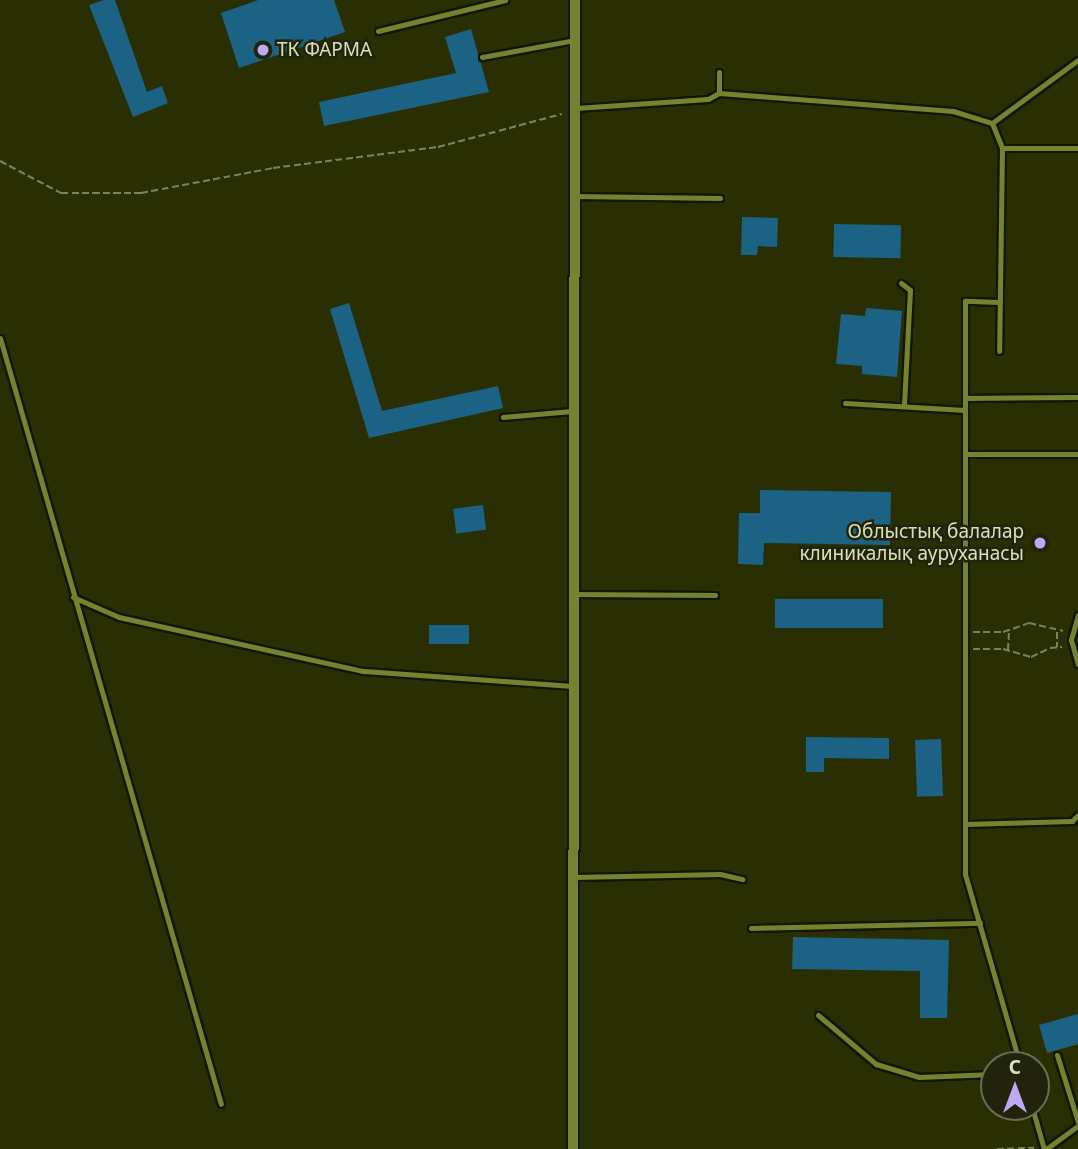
<!DOCTYPE html>
<meta charset="utf-8">
<style>
body{margin:0}
#map{position:relative;width:1078px;height:1149px;overflow:hidden;background:#2a2f03;font-family:"Noto Sans",sans-serif}
div>[style]{position:absolute}
.building>*{inset:0;background:#1b6285;transform-origin:0 0}
.path>*{height:2px;margin-top:-1px;transform-origin:0;background:repeating-linear-gradient(90deg,#7d8359 0 7px,transparent 0 10.5px)}
.roads{filter:drop-shadow(2px 0 #131601) drop-shadow(-2px 0 #131601) drop-shadow(0 2px #131601) drop-shadow(0 -2px #131601)}
.service>*{height:5px;margin:-2.5px;padding:0 2.5px;transform-origin:2.5px;border-radius:2.5px;background:#778231}
.minor>*{height:10px;margin:-5px;padding:0 5px;transform-origin:5px;border-radius:5px;background:#778231}
.dots>*{width:19px;height:19px;translate:-50% -50%;box-sizing:border-box;border:4px solid #21240b;border-radius:50%}
span{translate:-50% -50%;white-space:nowrap;text-align:center;line-height:1.15;-webkit-text-stroke:5px #21240b;paint-order:stroke}
.poi-label{font-size:19px;color:#d9e0b9}
.left{translate:0 -50%;text-align:left}
.right{translate:-100% -50%;text-align:right}
.north{position:absolute;left:980px;top:1051px;width:70px;height:70px;box-sizing:border-box;background:#21240b;border:2px solid #6b6f51;border-radius:50%;rotate:0deg;font-size:19px;font-weight:700;line-height:28px;text-align:center;color:#d9e0b9}
.north::after{content:'';display:block;margin:auto;width:24px;height:32px;background:#bda9f5;clip-path:polygon(50% 0,100% 100%,50% 72%,0 100%)}
</style>
<div id="map">
<div class="building">
<div style="clip-path:polygon(104px 0,115px 0,147px 92px,162px 86px,168px 103px,133px 117px,89px 5px)"></div>
<div style="clip-path:polygon(258px 0,334px 0,345px 32px,239px 68px,221px 13px)"></div>
<div style="clip-path:polygon(471px 29px,489px 92px,324px 126px,319px 102px,456px 73px,445px 37px)"></div>
<div style="clip-path:polygon(742px 217px,778px 218px,777px 247px,758px 246px,757px 255px,741px 255px)"></div>
<div style="left:834px;top:224px;width:67px;height:33px;rotate:1deg"></div>
<div style="clip-path:polygon(349px 303px,382px 411px,498px 386px,503px 408px,369px 438px,330px 309px)"></div>
<div style="clip-path:polygon(866px 308px,902px 311px,897px 377px,862px 374px,862px 366px,836px 364px,841px 314px,865px 316px)"></div>
<div style="clip-path:polygon(760px 490px,891px 492px,890px 545px,764px 543px,763px 565px,738px 564px,739px 513px,760px 513px)"></div>
<div style="left:483px;top:505px;width:25px;height:30px;rotate:83deg"></div>
<div style="left:775px;top:599px;width:108px;height:29px"></div>
<div style="left:469px;top:625px;width:19px;height:40px;rotate:90deg"></div>
<div style="clip-path:polygon(806px 737px,889px 738px,889px 759px,824px 758px,824px 772px,806px 772px)"></div>
<div style="left:941px;top:739px;width:57px;height:26px;rotate:88deg"></div>
<div style="clip-path:polygon(793px 937px,949px 940px,947px 1018px,920px 1018px,920px 971px,792px 969px)"></div>
<div style="clip-path:polygon(1078px 1014px,1078px 1044px,1047px 1053px,1039px 1025px)"></div>
</div>
<div class="path">
<div style="left:0;top:161px;width:69px;rotate:27.7deg"></div>
<div style="left:61px;top:193px;width:80px"></div>
<div style="left:141px;top:193px;width:134px;rotate:-10.7deg"></div>
<div style="left:273px;top:168px;width:166px;rotate:-7.3deg"></div>
<div style="left:438px;top:147px;width:128px;rotate:-14.9deg"></div>
<div style="left:973px;top:632px;width:30px"></div>
<div style="left:1003px;top:632px;width:28px;rotate:-19deg"></div>
<div style="left:1029px;top:623px;width:35px;rotate:13deg"></div>
<div style="left:1057px;top:632px;width:15px;rotate:90deg"></div>
<div style="left:973px;top:649px;width:30px"></div>
<div style="left:1003px;top:649px;width:29px;rotate:16deg"></div>
<div style="left:1031px;top:657px;width:21px;rotate:-25deg"></div>
<div style="left:1050px;top:648px;width:12px;rotate:-5deg"></div>
<div style="left:1008px;top:650px;width:19px;rotate:-87deg"></div>
<div style="left:997px;top:1149px;width:37px;rotate:-2deg"></div>
</div>
<div class="roads">
<div class="service">
<div style="left:378px;top:31px;width:131px;rotate:-13.7deg"></div>
<div style="left:482px;top:57px;width:95px;rotate:-10.4deg"></div>
<div style="left:719px;top:93px;width:235px;rotate:4.4deg"></div>
<div style="left:953px;top:111px;width:41px;rotate:17.1deg"></div>
<div style="left:992px;top:123px;width:27px;rotate:68deg"></div>
<div style="left:1002px;top:148px;width:203px;rotate:90.8deg"></div>
<div style="left:576px;top:108px;width:132px;rotate:-3.9deg"></div>
<div style="left:708px;top:99px;width:13px;rotate:-29deg"></div>
<div style="left:719px;top:93px;width:21px;rotate:-90deg"></div>
<div style="left:992px;top:123px;width:107px;rotate:-36.2deg"></div>
<div style="left:1002px;top:148px;width:76px"></div>
<div style="left:575px;top:196px;width:145px;rotate:0.8deg"></div>
<div style="left:901px;top:283px;width:11px;rotate:38deg"></div>
<div style="left:910px;top:290px;width:114px;rotate:93deg"></div>
<div style="left:998px;top:302px;width:33px;rotate:-178deg"></div>
<div style="left:965px;top:301px;width:573px;rotate:90deg"></div>
<div style="left:965px;top:874px;width:199px;rotate:73.9deg"></div>
<div style="left:0;top:338px;width:797px;rotate:73.91deg"></div>
<div style="left:965px;top:398px;width:113px;rotate:-0.5deg"></div>
<div style="left:845px;top:403px;width:120px;rotate:3.3deg"></div>
<div style="left:503px;top:417px;width:69px;rotate:-5deg"></div>
<div style="left:965px;top:454px;width:113px"></div>
<div style="left:574px;top:594px;width:141px;rotate:0.4deg"></div>
<div style="left:73px;top:597px;width:50px;rotate:23.5deg"></div>
<div style="left:119px;top:617px;width:250px;rotate:12.5deg"></div>
<div style="left:363px;top:671px;width:211px;rotate:4.1deg"></div>
<div style="left:1078px;top:615px;width:26px;rotate:106deg"></div>
<div style="left:1071px;top:640px;width:25px;rotate:74deg"></div>
<div style="left:965px;top:824px;width:107px;rotate:-1.6deg"></div>
<div style="left:1072px;top:821px;width:8px;rotate:-45deg"></div>
<div style="left:574px;top:877px;width:146px;rotate:-1.2deg"></div>
<div style="left:720px;top:874px;width:23px;rotate:13deg"></div>
<div style="left:751px;top:928px;width:229px;rotate:-1.3deg"></div>
<div style="left:818px;top:1015px;width:76px;rotate:40.2deg"></div>
<div style="left:876px;top:1064px;width:45px;rotate:16.8deg"></div>
<div style="left:919px;top:1077px;width:75px;rotate:-2.3deg"></div>
<div style="left:1057px;top:1055px;width:70px;rotate:72.6deg"></div>
<div style="left:1032px;top:1107px;width:44px;rotate:74.1deg"></div>
<div style="left:1046px;top:1149px;width:39px;rotate:-36deg"></div>
</div>
<div class="minor">
<div style="left:573px;top:1149px;width:1149px;rotate:-89.9deg"></div>
</div>
</div>
<div class="dots">
<div style="left:263px;top:50px;background:#bda9f5"></div>
<div style="left:1040px;top:543px;background:#bda9f5"></div>
</div>
<div class="poi-label">
<span class="left" style="left:277px;top:50px">ТК ФАРМА</span>
<span class="right" style="left:1024px;top:543px">Облыстық балалар<br>клиникалық ауруханасы</span>
</div>
<div class="north">С</div>
</div>
